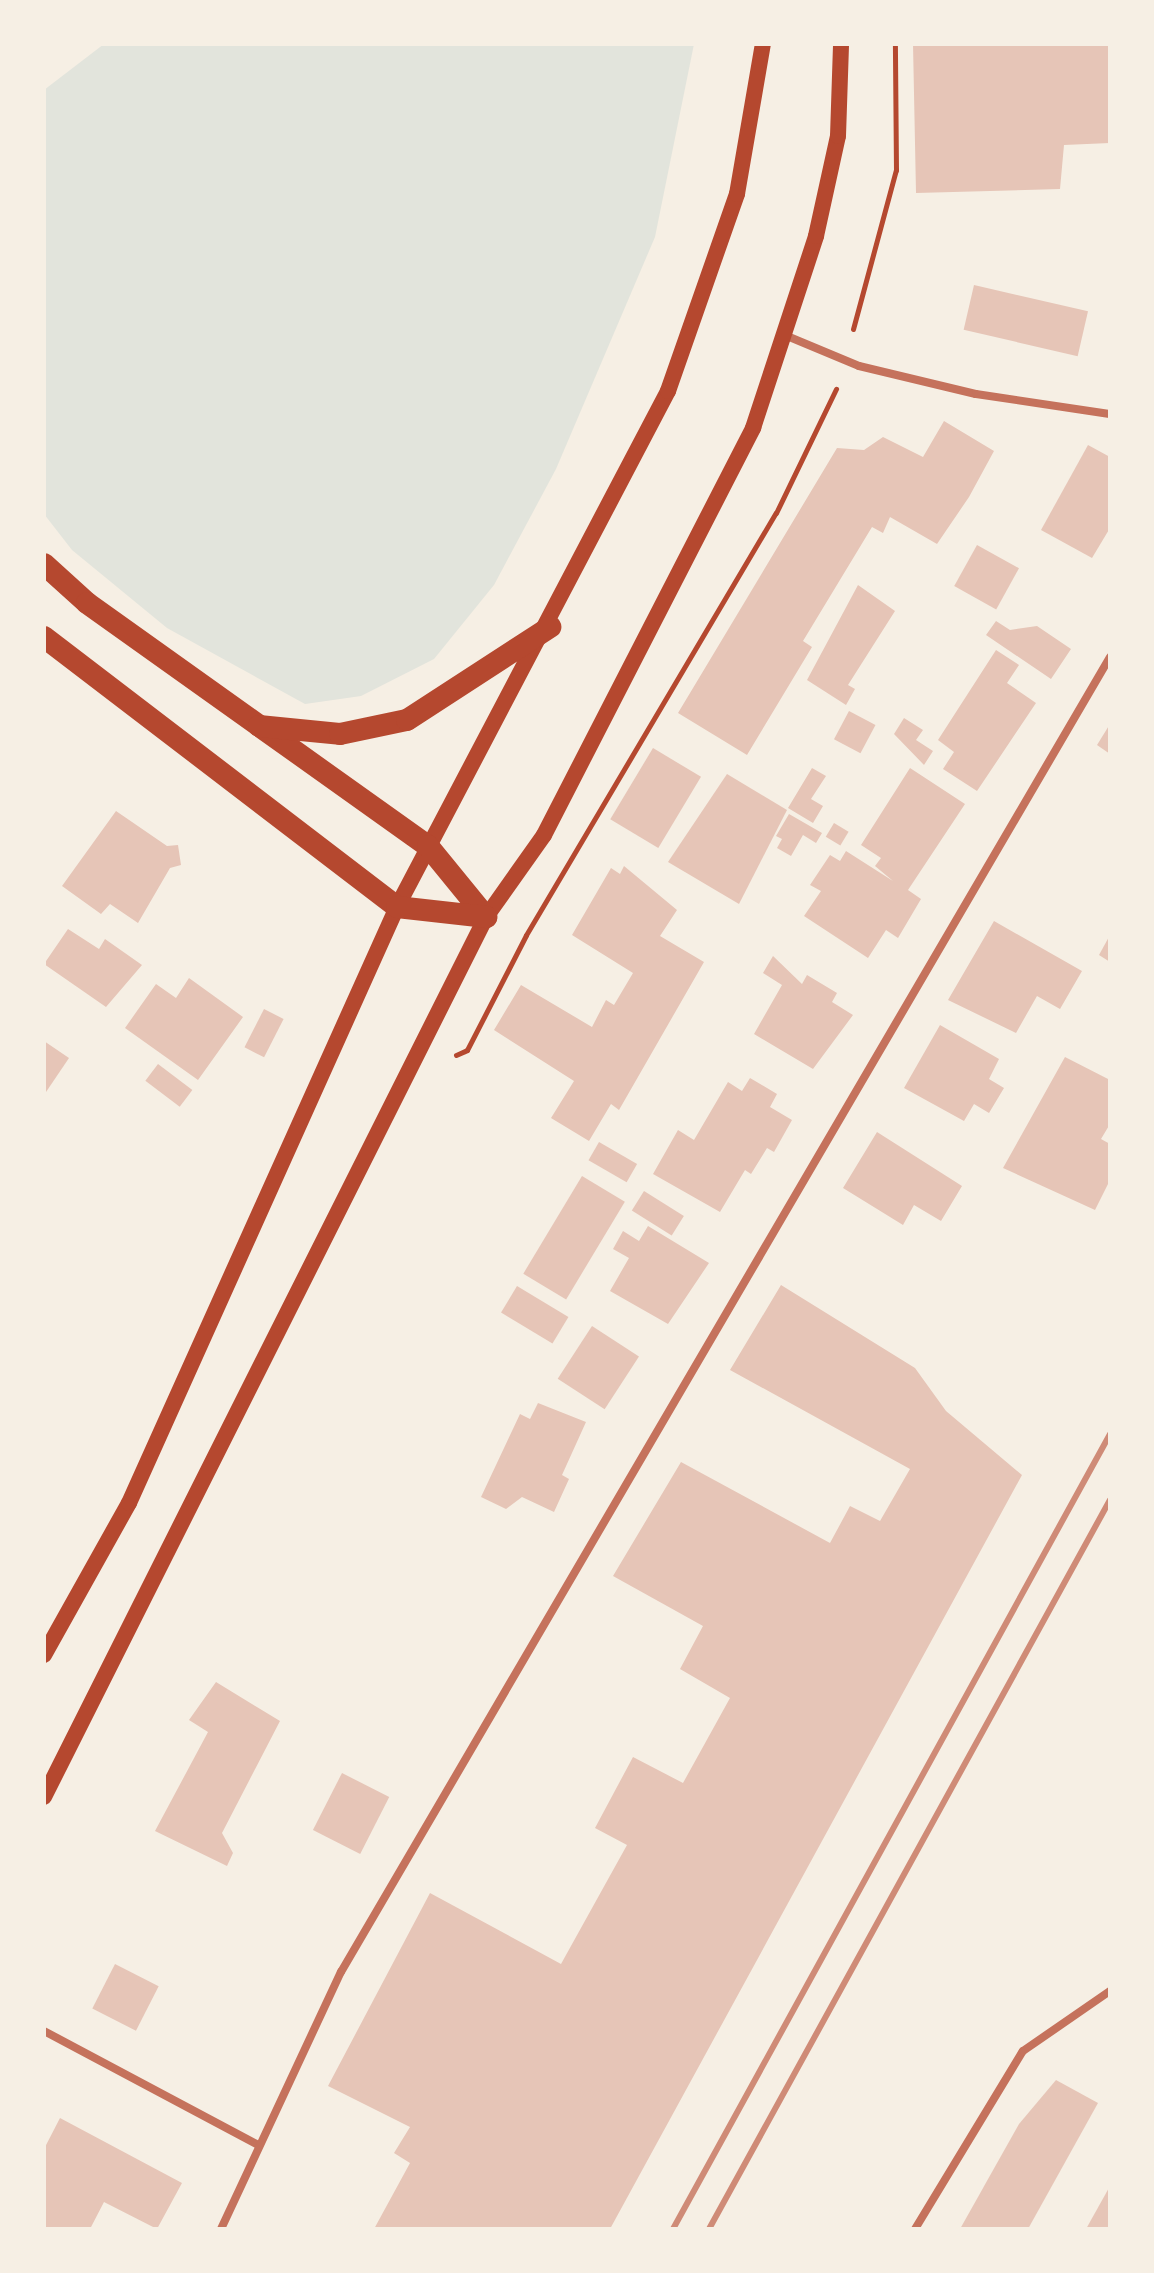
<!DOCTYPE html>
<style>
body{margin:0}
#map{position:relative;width:1154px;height:2273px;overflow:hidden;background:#f6efe4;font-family:"IBM Plex Sans",sans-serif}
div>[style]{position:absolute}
.green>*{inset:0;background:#e2e4dc}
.building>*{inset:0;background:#e6c5b7;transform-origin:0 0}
.path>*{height:5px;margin:-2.5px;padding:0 2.5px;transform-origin:2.5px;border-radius:2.5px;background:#b5482f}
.minor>*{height:8px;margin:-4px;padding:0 4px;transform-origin:4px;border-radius:4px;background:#c5725c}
.secondary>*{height:16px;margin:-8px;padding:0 8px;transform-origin:8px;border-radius:8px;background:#b5482f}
.trunk>*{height:22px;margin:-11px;padding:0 11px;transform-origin:11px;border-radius:11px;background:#b5482f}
.rail>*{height:6px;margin:-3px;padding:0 3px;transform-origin:3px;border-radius:3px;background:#cf8b77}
span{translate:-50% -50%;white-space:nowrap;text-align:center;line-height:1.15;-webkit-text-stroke:7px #f6efe4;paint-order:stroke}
.frame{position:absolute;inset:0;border:46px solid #f6efe4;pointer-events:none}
</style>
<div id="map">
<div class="green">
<div style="clip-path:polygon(104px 44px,694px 44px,655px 237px,556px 469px,494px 585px,434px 659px,361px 696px,305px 704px,167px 628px,72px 550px,44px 514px,44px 90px)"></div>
</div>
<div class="building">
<div style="clip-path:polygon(913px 44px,1110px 44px,1110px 143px,1064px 145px,1060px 189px,916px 193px)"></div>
<div style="left:974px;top:285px;width:117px;height:46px;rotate:13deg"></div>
<div style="clip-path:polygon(944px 421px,994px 451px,969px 497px,937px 544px,890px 517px,883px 533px,872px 527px,803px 641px,812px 647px,747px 755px,678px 713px,837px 448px,864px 450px,883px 437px,923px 457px)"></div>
<div style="clip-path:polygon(1088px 445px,1110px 457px,1110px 528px,1092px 558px,1041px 530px)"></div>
<div style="left:977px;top:545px;width:48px;height:47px;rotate:29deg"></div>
<div style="clip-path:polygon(858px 585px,895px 611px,848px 685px,855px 689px,846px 705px,807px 680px)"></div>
<div style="clip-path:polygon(996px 621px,1010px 630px,1037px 626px,1071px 649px,1051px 679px,986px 635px)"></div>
<div style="clip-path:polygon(996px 650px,1019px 665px,1007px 683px,1036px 703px,977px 791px,943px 769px,954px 752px,938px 740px)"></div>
<div style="left:849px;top:711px;width:30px;height:32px;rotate:28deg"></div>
<div style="clip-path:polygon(904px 718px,923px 730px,916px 740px,933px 751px,924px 765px,894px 734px)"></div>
<div style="clip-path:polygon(1110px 724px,1110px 754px,1097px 745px)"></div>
<div style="left:653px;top:748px;width:56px;height:83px;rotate:31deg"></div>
<div style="clip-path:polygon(812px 768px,826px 776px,811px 799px,823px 806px,813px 823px,788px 808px)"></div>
<div style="clip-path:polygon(910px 768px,965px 804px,908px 890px,921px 899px,898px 938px,886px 930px,868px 958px,804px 916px,821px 891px,810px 885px,830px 855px,840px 861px,846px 851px,893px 881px,875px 866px,881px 858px,861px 845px)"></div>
<div style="clip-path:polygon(727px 774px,787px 810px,739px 904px,668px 862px)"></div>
<div style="clip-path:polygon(116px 811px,167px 846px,178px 845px,181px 865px,170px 868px,138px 923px,110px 904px,101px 914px,62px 886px)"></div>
<div style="clip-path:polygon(789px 814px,822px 833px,816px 843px,803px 835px,791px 856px,777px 848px,782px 839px,776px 836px)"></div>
<div style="left:834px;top:823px;width:17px;height:16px;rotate:31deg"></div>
<div style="clip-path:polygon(624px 866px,677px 910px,660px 936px,704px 962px,619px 1110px,611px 1104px,589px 1141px,551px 1118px,574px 1081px,494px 1030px,521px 985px,592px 1027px,606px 1000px,614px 1005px,633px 973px,572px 935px,611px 868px,620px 874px)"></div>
<div style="clip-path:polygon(994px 921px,1082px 971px,1060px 1009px,1037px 996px,1016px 1033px,948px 1000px)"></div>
<div style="clip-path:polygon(68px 929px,99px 949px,105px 939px,142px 965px,106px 1007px,44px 964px)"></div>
<div style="clip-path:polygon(1110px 935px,1110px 962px,1099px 955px)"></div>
<div style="clip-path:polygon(773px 956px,802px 984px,807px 975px,837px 993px,832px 1002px,853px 1015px,813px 1069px,754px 1034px,782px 985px,763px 973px)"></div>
<div style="clip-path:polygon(189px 978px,243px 1017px,198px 1080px,125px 1028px,156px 984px,176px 998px)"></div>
<div style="left:264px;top:1009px;width:22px;height:43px;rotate:27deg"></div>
<div style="clip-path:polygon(940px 1025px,999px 1059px,989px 1079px,1004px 1088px,989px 1113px,974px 1104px,964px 1121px,904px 1088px)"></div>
<div style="clip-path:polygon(44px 1041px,69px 1058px,44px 1095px)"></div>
<div style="clip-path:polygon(1065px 1057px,1110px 1080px,1110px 1124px,1101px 1139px,1110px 1144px,1110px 1180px,1095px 1210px,1003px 1168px)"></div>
<div style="left:158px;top:1064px;width:43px;height:21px;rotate:37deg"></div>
<div style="clip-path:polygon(750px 1078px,777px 1094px,770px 1107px,792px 1120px,774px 1152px,767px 1148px,751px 1174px,745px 1170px,720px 1212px,653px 1174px,678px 1130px,694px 1140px,728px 1082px,742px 1091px)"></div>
<div style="clip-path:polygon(877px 1132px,962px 1186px,941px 1221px,914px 1205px,903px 1225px,843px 1188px)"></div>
<div style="left:599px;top:1142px;width:44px;height:21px;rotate:30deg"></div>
<div style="left:582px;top:1176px;width:50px;height:114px;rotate:31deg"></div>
<div style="left:644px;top:1191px;width:47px;height:23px;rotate:32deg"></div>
<div style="clip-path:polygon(648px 1226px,709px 1263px,668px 1324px,610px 1291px,629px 1258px,613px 1249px,623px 1231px,639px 1241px)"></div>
<div style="clip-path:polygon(781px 1285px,915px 1368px,946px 1411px,1022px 1475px,610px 2229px,374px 2229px,410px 2163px,394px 2153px,410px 2127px,328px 2086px,430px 1893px,561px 1964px,627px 1845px,595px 1828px,633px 1757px,683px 1783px,730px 1698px,680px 1669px,703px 1626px,613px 1576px,681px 1462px,830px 1543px,850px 1506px,880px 1521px,910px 1469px,730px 1370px)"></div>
<div style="left:517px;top:1286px;width:60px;height:31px;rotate:31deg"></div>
<div style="left:592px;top:1326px;width:56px;height:63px;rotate:33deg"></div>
<div style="clip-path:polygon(538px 1403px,586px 1422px,562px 1475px,569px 1479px,554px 1512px,522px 1497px,506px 1509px,481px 1497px,520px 1414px,530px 1419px)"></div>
<div style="clip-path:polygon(216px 1682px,280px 1721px,222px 1833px,233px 1853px,227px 1866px,155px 1831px,208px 1732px,189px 1720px)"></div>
<div style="left:342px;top:1773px;width:53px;height:64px;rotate:27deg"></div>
<div style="left:115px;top:1964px;width:49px;height:50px;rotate:27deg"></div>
<div style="clip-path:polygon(1056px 2080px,1098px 2103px,1028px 2229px,960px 2229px,1019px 2124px)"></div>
<div style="clip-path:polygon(60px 2118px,182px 2183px,157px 2229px,104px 2202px,90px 2229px,44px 2229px,44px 2149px)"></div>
<div style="clip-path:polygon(1110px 2186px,1110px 2229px,1086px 2229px)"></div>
</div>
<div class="path">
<div style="left:853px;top:329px;width:165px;rotate:-74.9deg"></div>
<div style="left:896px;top:170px;width:126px;rotate:-90.5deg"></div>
<div style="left:456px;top:1055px;width:12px;rotate:-24deg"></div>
<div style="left:467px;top:1050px;width:129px;rotate:-62.8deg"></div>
<div style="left:526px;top:935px;width:490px;rotate:-59.4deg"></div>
<div style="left:776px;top:513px;width:138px;rotate:-64.2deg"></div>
</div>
<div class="minor">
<div style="left:787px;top:336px;width:78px;rotate:22.6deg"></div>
<div style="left:859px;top:366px;width:120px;rotate:13.5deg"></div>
<div style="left:976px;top:394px;width:135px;rotate:8.5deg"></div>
<div style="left:44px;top:2031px;width:242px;rotate:28deg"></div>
<div style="left:221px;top:2229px;width:284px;rotate:-65deg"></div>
<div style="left:341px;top:1972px;width:1523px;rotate:-59.68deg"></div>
<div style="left:915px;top:2229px;width:208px;rotate:-58.8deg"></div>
<div style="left:1023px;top:2051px;width:106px;rotate:-34.6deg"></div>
</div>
<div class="secondary">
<div style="left:44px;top:1655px;width:174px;rotate:-60.8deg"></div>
<div style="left:129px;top:1503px;width:653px;rotate:-65.79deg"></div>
<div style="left:397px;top:907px;width:583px;rotate:-62.29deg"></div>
<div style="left:668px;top:391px;width:209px;rotate:-70.7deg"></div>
<div style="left:737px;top:194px;width:152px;rotate:-80.2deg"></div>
<div style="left:44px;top:1797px;width:985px;rotate:-63.33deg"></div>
<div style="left:486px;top:917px;width:100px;rotate:-54.7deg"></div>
<div style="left:544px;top:835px;width:458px;rotate:-62.8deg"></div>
<div style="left:753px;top:428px;width:202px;rotate:-71.8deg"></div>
<div style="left:816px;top:236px;width:102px;rotate:-77.6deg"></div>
<div style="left:838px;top:136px;width:92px;rotate:-88.1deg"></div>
</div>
<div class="trunk">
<div style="left:44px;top:564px;width:58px;rotate:42.2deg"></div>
<div style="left:87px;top:603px;width:419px;rotate:35.5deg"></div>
<div style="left:428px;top:846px;width:92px;rotate:50.8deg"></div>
<div style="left:44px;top:637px;width:444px;rotate:37.4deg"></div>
<div style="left:397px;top:907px;width:90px;rotate:6.4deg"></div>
<div style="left:259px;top:726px;width:81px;rotate:5.6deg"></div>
<div style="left:340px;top:734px;width:68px;rotate:-11.8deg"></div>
<div style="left:407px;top:720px;width:171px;rotate:-33deg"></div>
</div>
<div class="rail">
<div style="left:673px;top:2229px;width:907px;rotate:-61.2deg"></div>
<div style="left:709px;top:2229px;width:832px;rotate:-61.19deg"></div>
</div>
<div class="frame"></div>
</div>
